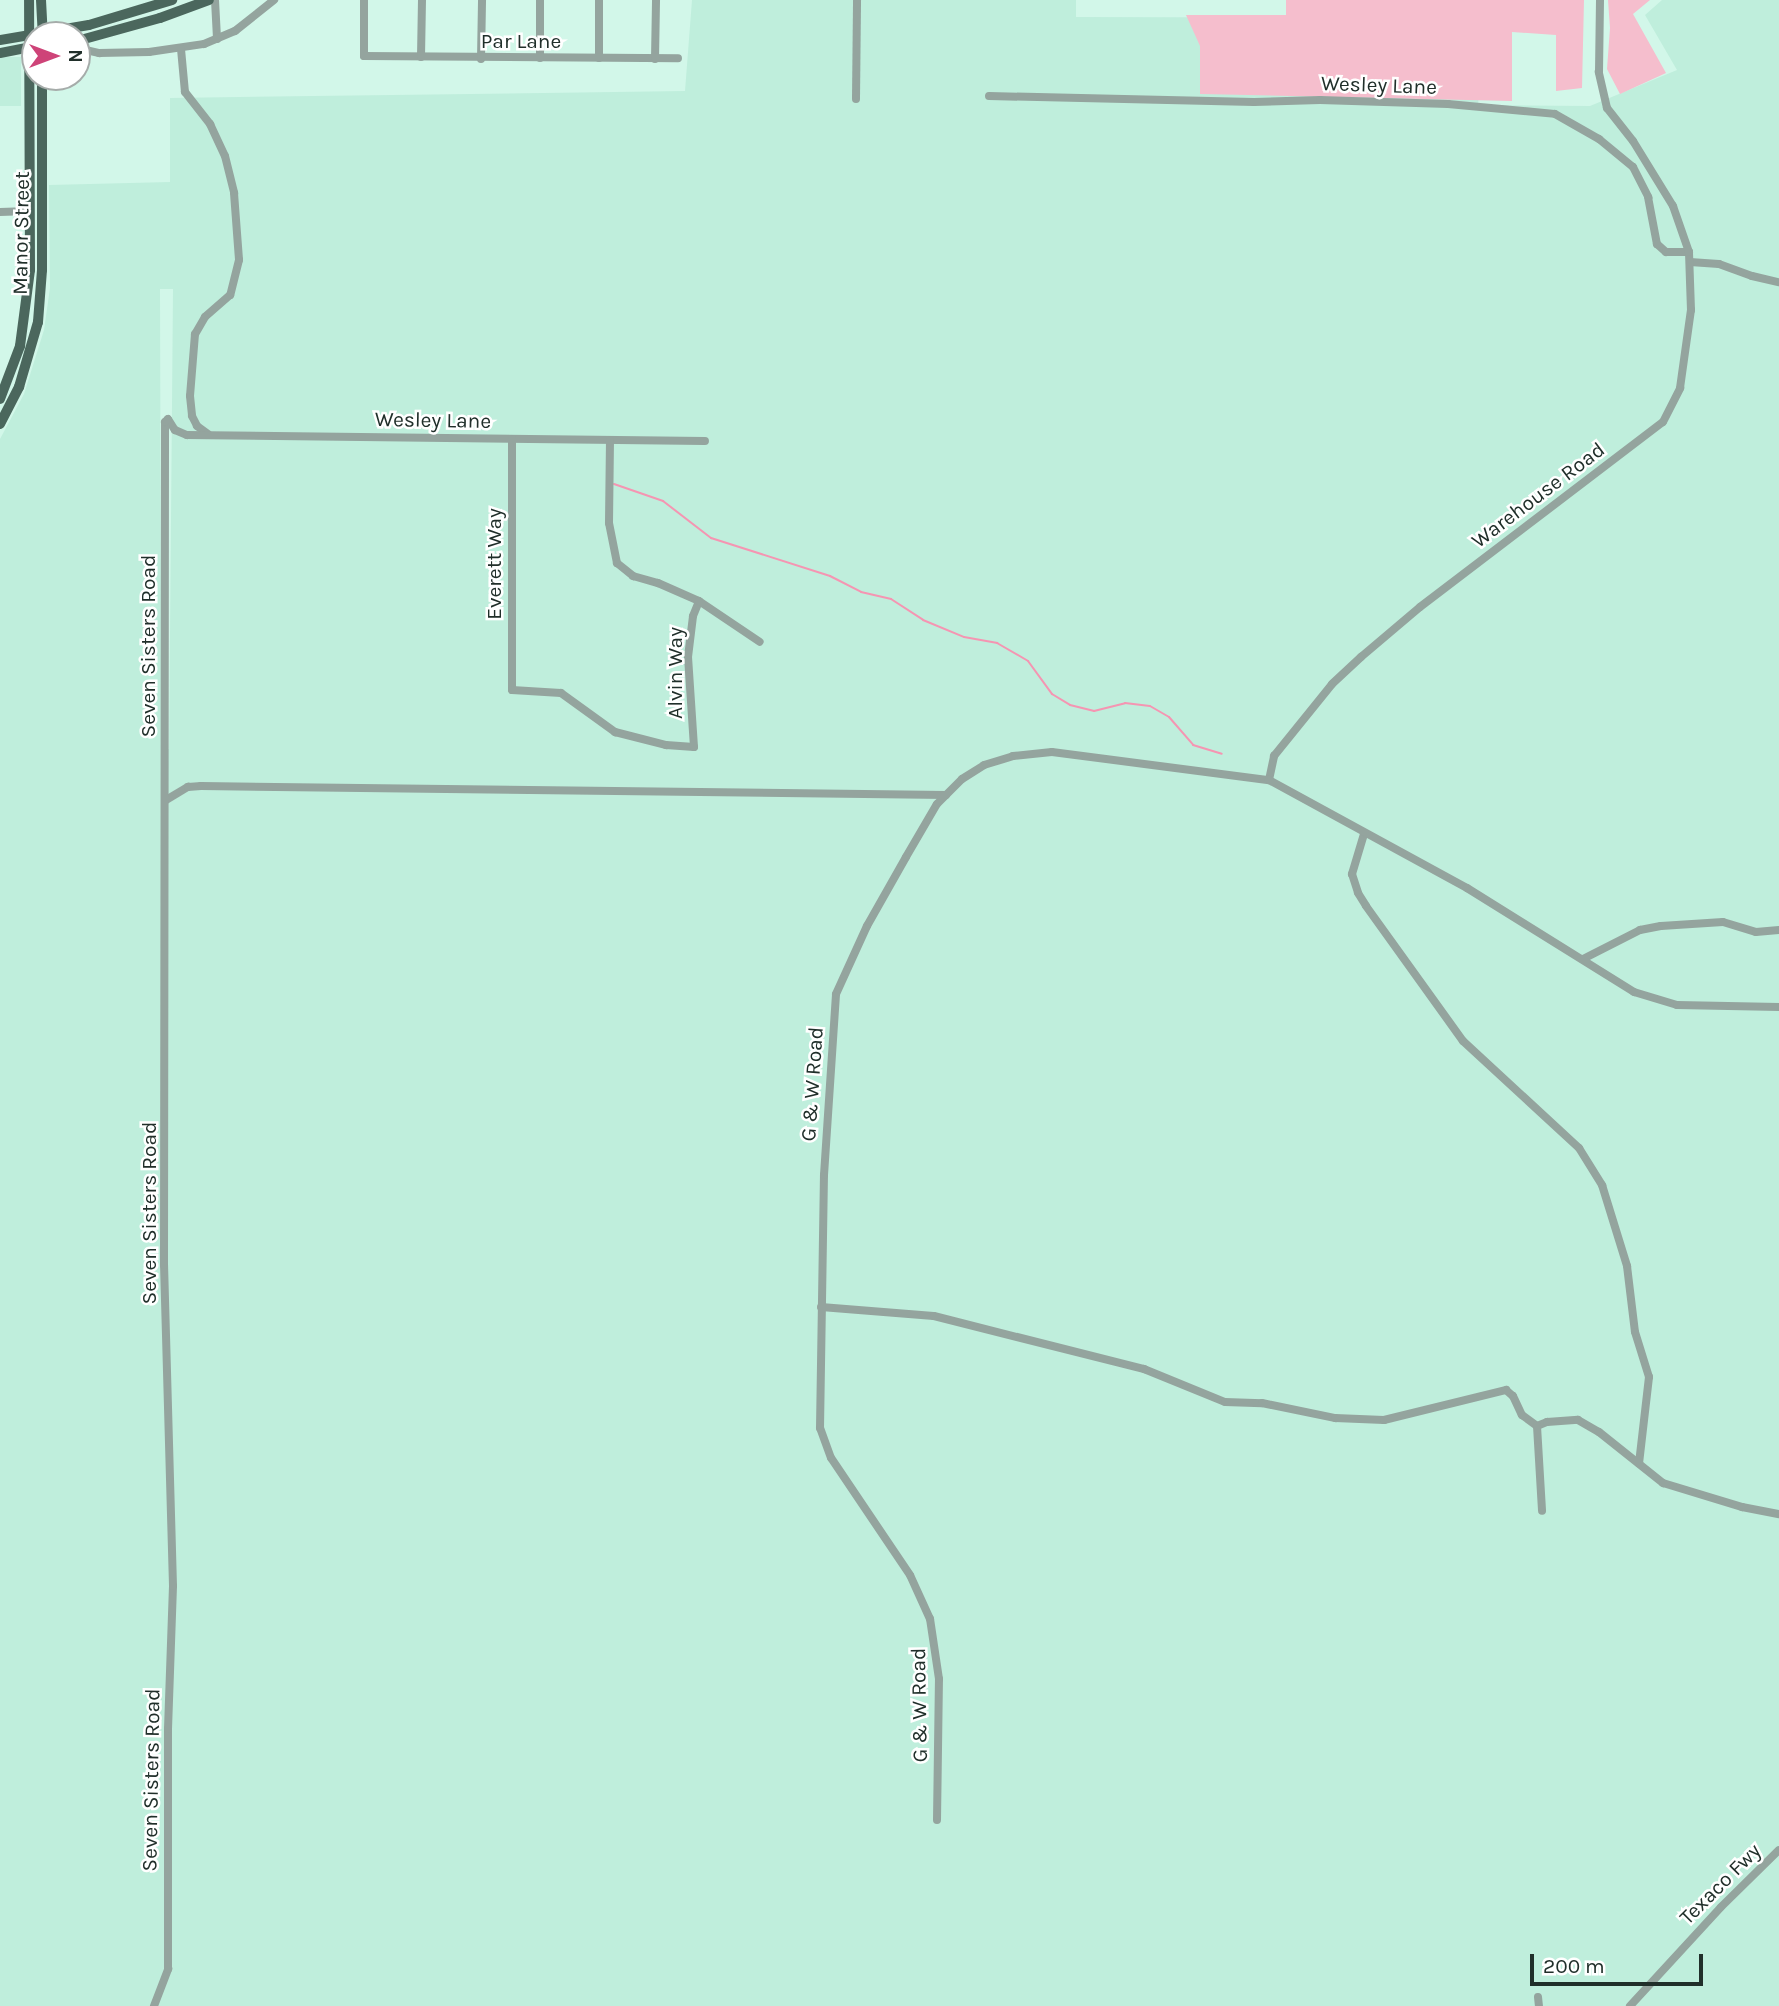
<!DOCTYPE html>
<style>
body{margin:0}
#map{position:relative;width:1779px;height:2006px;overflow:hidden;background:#d2f7e9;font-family:Karla,sans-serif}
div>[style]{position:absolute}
.built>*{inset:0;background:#bfeedc;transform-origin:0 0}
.green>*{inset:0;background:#f5becd}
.stream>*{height:2px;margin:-1px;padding:0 1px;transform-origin:1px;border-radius:1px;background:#f595b2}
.minor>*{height:8px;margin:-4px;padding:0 4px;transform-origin:4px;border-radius:4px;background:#94a49e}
.major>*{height:10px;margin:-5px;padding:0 5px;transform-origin:5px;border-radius:5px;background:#4b675d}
span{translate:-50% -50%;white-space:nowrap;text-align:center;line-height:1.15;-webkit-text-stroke:5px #fff;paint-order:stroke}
.street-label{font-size:21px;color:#202f2a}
.north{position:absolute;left:21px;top:21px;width:70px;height:70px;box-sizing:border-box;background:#fff;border:2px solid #a6acaa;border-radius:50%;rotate:90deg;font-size:19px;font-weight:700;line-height:28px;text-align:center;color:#202f2a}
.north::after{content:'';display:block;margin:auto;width:24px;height:32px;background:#ce4378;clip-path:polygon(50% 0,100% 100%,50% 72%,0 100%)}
.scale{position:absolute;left:1530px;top:1954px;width:173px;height:32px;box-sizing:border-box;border:4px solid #202f2a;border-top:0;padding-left:9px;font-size:21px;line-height:24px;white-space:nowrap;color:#202f2a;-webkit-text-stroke:5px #fff;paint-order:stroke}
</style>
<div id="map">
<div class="built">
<div style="clip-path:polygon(evenodd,692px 0,1076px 0,1076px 17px,1392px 18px,1483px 51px,1478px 105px,1590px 106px,1677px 70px,1645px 15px,1662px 0,1779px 0,1779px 2006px,0 2006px,0 439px,24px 394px,44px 330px,50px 288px,49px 185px,170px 182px,170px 98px,685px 91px,692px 0,160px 289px,173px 289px,169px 749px,164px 749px,161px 637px,160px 289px)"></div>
<div style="left:21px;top:57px;width:49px;height:21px;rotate:90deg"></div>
</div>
<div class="green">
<div style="clip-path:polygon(1286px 0,1584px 0,1582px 88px,1556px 91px,1556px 35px,1512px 32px,1512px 101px,1200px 94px,1200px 46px,1186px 15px,1286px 15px)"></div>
<div style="clip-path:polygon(1608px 0,1650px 0,1633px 14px,1666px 73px,1620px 94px,1607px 69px,1610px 28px)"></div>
</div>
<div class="stream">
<div style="left:614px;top:484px;width:52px;rotate:19.1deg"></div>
<div style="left:663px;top:501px;width:61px;rotate:37.6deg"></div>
<div style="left:711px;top:538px;width:125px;rotate:17.7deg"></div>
<div style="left:830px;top:576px;width:35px;rotate:27deg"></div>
<div style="left:861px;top:592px;width:31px;rotate:13deg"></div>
<div style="left:891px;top:599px;width:38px;rotate:33deg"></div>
<div style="left:923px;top:620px;width:44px;rotate:22.5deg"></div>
<div style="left:964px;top:637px;width:34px;rotate:10deg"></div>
<div style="left:997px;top:643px;width:36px;rotate:30deg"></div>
<div style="left:1028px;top:661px;width:41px;rotate:54deg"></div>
<div style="left:1052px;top:694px;width:21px;rotate:31deg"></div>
<div style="left:1070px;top:705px;width:25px;rotate:14deg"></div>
<div style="left:1094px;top:711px;width:32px;rotate:-14deg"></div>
<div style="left:1125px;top:703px;width:25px;rotate:7deg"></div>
<div style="left:1150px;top:706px;width:22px;rotate:30deg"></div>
<div style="left:1169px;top:717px;width:37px;rotate:49deg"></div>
<div style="left:1193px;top:745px;width:30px;rotate:17deg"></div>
</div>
<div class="minor">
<div style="left:215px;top:0;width:39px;rotate:87deg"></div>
<div style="left:364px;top:0;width:56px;rotate:90deg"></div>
<div style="left:364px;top:56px;width:314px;rotate:0.4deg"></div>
<div style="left:599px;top:0;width:58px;rotate:90deg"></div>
<div style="left:77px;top:48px;width:23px;rotate:13deg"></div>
<div style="left:99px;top:53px;width:50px;rotate:-1.1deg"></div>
<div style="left:149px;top:52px;width:56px;rotate:-8.3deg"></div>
<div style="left:204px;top:44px;width:34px;rotate:-23deg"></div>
<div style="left:235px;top:31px;width:50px;rotate:-38.5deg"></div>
<div style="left:181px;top:49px;width:43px;rotate:84.7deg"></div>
<div style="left:185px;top:92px;width:41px;rotate:52deg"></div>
<div style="left:210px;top:124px;width:35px;rotate:65deg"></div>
<div style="left:225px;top:156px;width:38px;rotate:76deg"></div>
<div style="left:234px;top:193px;width:67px;rotate:85.7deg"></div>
<div style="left:239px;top:260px;width:36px;rotate:104deg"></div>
<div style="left:230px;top:295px;width:33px;rotate:139deg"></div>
<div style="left:205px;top:317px;width:20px;rotate:120deg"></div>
<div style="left:195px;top:334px;width:62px;rotate:94.6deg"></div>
<div style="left:190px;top:396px;width:20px;rotate:84deg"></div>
<div style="left:192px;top:416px;width:11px;rotate:63deg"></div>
<div style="left:197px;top:426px;width:14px;rotate:36deg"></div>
<div style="left:421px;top:57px;width:57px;rotate:-89deg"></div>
<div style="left:540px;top:58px;width:58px;rotate:-90deg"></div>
<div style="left:481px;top:59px;width:59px;rotate:-89deg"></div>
<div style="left:655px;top:59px;width:59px;rotate:-89deg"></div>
<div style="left:989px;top:96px;width:265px;rotate:1.3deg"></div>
<div style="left:1254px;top:102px;width:66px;rotate:-1.7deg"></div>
<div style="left:1320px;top:100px;width:128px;rotate:1.8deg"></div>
<div style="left:1448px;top:104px;width:107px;rotate:5.3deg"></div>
<div style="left:1555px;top:114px;width:51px;rotate:29.6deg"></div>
<div style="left:1599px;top:139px;width:44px;rotate:39.5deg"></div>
<div style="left:1633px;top:167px;width:34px;rotate:63deg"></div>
<div style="left:1648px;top:197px;width:48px;rotate:79.2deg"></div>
<div style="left:1657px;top:244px;width:12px;rotate:42deg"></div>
<div style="left:1666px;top:252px;width:23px"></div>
<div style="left:856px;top:99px;width:99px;rotate:-89.4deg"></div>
<div style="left:0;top:212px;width:29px;rotate:-2deg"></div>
<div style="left:1690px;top:262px;width:29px;rotate:4deg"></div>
<div style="left:1719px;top:264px;width:35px;rotate:20deg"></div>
<div style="left:1752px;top:276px;width:28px;rotate:13deg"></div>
<div style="left:168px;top:419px;width:13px;rotate:58deg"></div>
<div style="left:175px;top:430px;width:13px;rotate:23deg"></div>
<div style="left:187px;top:435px;width:518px;rotate:0.66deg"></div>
<div style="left:512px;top:439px;width:251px;rotate:90deg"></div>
<div style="left:512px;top:690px;width:49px;rotate:3.5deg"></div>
<div style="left:561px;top:693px;width:67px;rotate:35.8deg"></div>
<div style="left:615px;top:732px;width:53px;rotate:14.3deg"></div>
<div style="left:666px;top:745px;width:28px;rotate:4deg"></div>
<div style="left:694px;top:747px;width:90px;rotate:-93.8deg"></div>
<div style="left:688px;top:657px;width:41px;rotate:-83deg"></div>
<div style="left:693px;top:616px;width:16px;rotate:-68deg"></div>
<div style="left:610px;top:440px;width:83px;rotate:90.7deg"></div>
<div style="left:609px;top:523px;width:41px;rotate:78.7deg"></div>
<div style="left:617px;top:563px;width:21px;rotate:39deg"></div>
<div style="left:633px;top:576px;width:26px;rotate:16deg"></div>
<div style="left:658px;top:583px;width:45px;rotate:23.7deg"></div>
<div style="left:699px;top:601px;width:73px;rotate:33.9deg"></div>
<div style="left:1269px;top:780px;width:25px;rotate:-78deg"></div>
<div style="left:1274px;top:756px;width:92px;rotate:-51.1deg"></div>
<div style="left:1332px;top:684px;width:40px;rotate:-43deg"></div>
<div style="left:1361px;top:657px;width:77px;rotate:-40.3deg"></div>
<div style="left:1420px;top:607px;width:305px;rotate:-37.3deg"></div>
<div style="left:1663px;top:422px;width:38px;rotate:-63deg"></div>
<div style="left:1680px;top:388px;width:79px;rotate:-82deg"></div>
<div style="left:1691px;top:310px;width:58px;rotate:-92deg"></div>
<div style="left:1689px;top:252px;width:49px;rotate:-109.2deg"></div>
<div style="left:1673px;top:206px;width:76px;rotate:-121.6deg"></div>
<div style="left:1633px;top:141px;width:42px;rotate:-128.2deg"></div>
<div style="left:1607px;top:108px;width:37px;rotate:-103deg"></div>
<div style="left:1599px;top:72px;width:72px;rotate:-89.2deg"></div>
<div style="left:166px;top:800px;width:26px;rotate:-31deg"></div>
<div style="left:188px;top:787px;width:13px;rotate:-4deg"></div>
<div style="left:201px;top:786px;width:745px;rotate:0.69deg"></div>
<div style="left:1364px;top:834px;width:42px;rotate:106.7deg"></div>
<div style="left:1352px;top:874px;width:20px;rotate:72deg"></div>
<div style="left:1358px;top:893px;width:15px;rotate:58deg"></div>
<div style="left:1366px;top:906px;width:166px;rotate:54.3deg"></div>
<div style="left:1463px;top:1041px;width:158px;rotate:42.7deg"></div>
<div style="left:1579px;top:1148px;width:44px;rotate:58.1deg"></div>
<div style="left:1602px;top:1185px;width:85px;rotate:72.8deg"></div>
<div style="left:1627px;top:1266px;width:66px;rotate:83.1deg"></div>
<div style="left:1635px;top:1332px;width:47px;rotate:72.7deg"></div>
<div style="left:1649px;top:1377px;width:87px;rotate:96.6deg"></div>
<div style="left:1583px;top:959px;width:64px;rotate:-27deg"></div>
<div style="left:1640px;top:930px;width:21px;rotate:-11deg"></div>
<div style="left:1661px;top:926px;width:62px;rotate:-3.7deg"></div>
<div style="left:1723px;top:922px;width:34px;rotate:17deg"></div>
<div style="left:1756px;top:932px;width:23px;rotate:-5deg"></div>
<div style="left:821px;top:1307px;width:113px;rotate:4.6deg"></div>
<div style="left:934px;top:1316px;width:217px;rotate:14.2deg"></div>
<div style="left:1144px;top:1369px;width:87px;rotate:22.2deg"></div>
<div style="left:1225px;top:1402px;width:37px;rotate:2deg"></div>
<div style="left:1262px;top:1403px;width:75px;rotate:11.6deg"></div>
<div style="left:1335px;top:1418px;width:49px;rotate:2.3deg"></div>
<div style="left:1384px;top:1420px;width:126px;rotate:-13.8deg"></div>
<div style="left:1506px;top:1390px;width:9px;rotate:41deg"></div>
<div style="left:1513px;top:1396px;width:21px;rotate:65deg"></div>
<div style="left:1522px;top:1415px;width:19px;rotate:36deg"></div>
<div style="left:1537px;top:1426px;width:11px;rotate:-22deg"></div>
<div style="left:1547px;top:1422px;width:31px;rotate:-4deg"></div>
<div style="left:1578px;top:1420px;width:24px;rotate:30deg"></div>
<div style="left:1599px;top:1432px;width:82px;rotate:38.6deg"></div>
<div style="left:1663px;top:1483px;width:83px;rotate:16.9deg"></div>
<div style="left:1742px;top:1507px;width:38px;rotate:11deg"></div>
<div style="left:1537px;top:1426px;width:85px;rotate:86.6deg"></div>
<div style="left:937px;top:1820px;width:141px;rotate:-89.2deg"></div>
<div style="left:939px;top:1679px;width:61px;rotate:-98.5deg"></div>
<div style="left:930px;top:1619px;width:48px;rotate:-114.4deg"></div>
<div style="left:910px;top:1575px;width:141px;rotate:-124deg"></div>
<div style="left:831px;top:1458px;width:32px;rotate:-110deg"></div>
<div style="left:820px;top:1428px;width:253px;rotate:-89.1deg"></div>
<div style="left:824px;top:1175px;width:181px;rotate:-86.2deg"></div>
<div style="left:836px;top:994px;width:75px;rotate:-65.5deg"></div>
<div style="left:867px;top:926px;width:79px;rotate:-60.5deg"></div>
<div style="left:906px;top:857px;width:61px;rotate:-59.7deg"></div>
<div style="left:937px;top:804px;width:35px;rotate:-45deg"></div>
<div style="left:962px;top:779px;width:26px;rotate:-32deg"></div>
<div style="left:984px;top:765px;width:30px;rotate:-17deg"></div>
<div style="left:1013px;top:756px;width:39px;rotate:-6deg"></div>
<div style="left:1052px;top:752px;width:219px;rotate:7.4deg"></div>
<div style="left:1269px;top:780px;width:226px;rotate:28.6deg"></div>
<div style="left:1467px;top:888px;width:197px;rotate:31.9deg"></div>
<div style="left:1634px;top:992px;width:45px;rotate:16.8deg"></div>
<div style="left:1677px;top:1005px;width:102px;rotate:1.1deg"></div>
<div style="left:1538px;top:1997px;width:9px;rotate:84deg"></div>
<div style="left:154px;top:2006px;width:40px;rotate:-69deg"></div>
<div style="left:168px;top:1969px;width:240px;rotate:-90deg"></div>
<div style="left:168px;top:1729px;width:143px;rotate:-88deg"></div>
<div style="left:173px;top:1586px;width:321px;rotate:-91.6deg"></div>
<div style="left:164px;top:1265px;width:843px;rotate:-89.93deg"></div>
<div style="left:165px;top:422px;width:4px;rotate:-45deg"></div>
<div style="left:1630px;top:2006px;width:134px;rotate:-47.4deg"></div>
<div style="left:1721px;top:1907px;width:81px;rotate:-44.5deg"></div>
</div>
<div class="major">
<div style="left:41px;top:0;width:35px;rotate:87deg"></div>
<div style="left:0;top:40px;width:90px;rotate:-9.6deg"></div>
<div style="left:89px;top:25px;width:87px;rotate:-16.8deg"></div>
<div style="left:77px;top:41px;width:86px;rotate:-15.5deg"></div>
<div style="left:160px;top:18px;width:52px;rotate:-20.2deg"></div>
<div style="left:0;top:53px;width:36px;rotate:-11deg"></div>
<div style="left:0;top:399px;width:57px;rotate:-69.3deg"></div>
<div style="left:20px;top:346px;width:77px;rotate:-82.5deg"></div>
<div style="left:30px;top:270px;width:270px;rotate:-90.2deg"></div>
<div style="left:0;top:424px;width:42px;rotate:-62.8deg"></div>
<div style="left:19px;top:387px;width:68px;rotate:-73.7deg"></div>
<div style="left:38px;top:322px;width:52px;rotate:-85.6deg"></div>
<div style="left:42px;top:270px;width:193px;rotate:-90deg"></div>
</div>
<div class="street-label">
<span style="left:521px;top:41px">Par Lane</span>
<span style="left:1379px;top:85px;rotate:2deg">Wesley Lane</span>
<span style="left:21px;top:233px;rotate:-89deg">Manor Street</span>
<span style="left:433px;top:420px;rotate:1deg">Wesley Lane</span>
<span style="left:1538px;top:495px;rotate:-37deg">Warehouse Road</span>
<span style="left:494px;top:564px;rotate:-90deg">Everett Way</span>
<span style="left:148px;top:646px;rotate:-90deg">Seven Sisters Road</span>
<span style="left:675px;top:673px;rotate:-90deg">Alvin Way</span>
<span style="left:812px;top:1084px;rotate:-86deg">G &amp; W Road</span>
<span style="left:149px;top:1213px;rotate:-90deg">Seven Sisters Road</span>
<span style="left:919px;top:1705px;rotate:-91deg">G &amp; W Road</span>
<span style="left:151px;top:1780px;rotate:-89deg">Seven Sisters Road</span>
<span style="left:1720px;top:1884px;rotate:-45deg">Texaco Fwy</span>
</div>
<div class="north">N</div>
<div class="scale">200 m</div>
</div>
